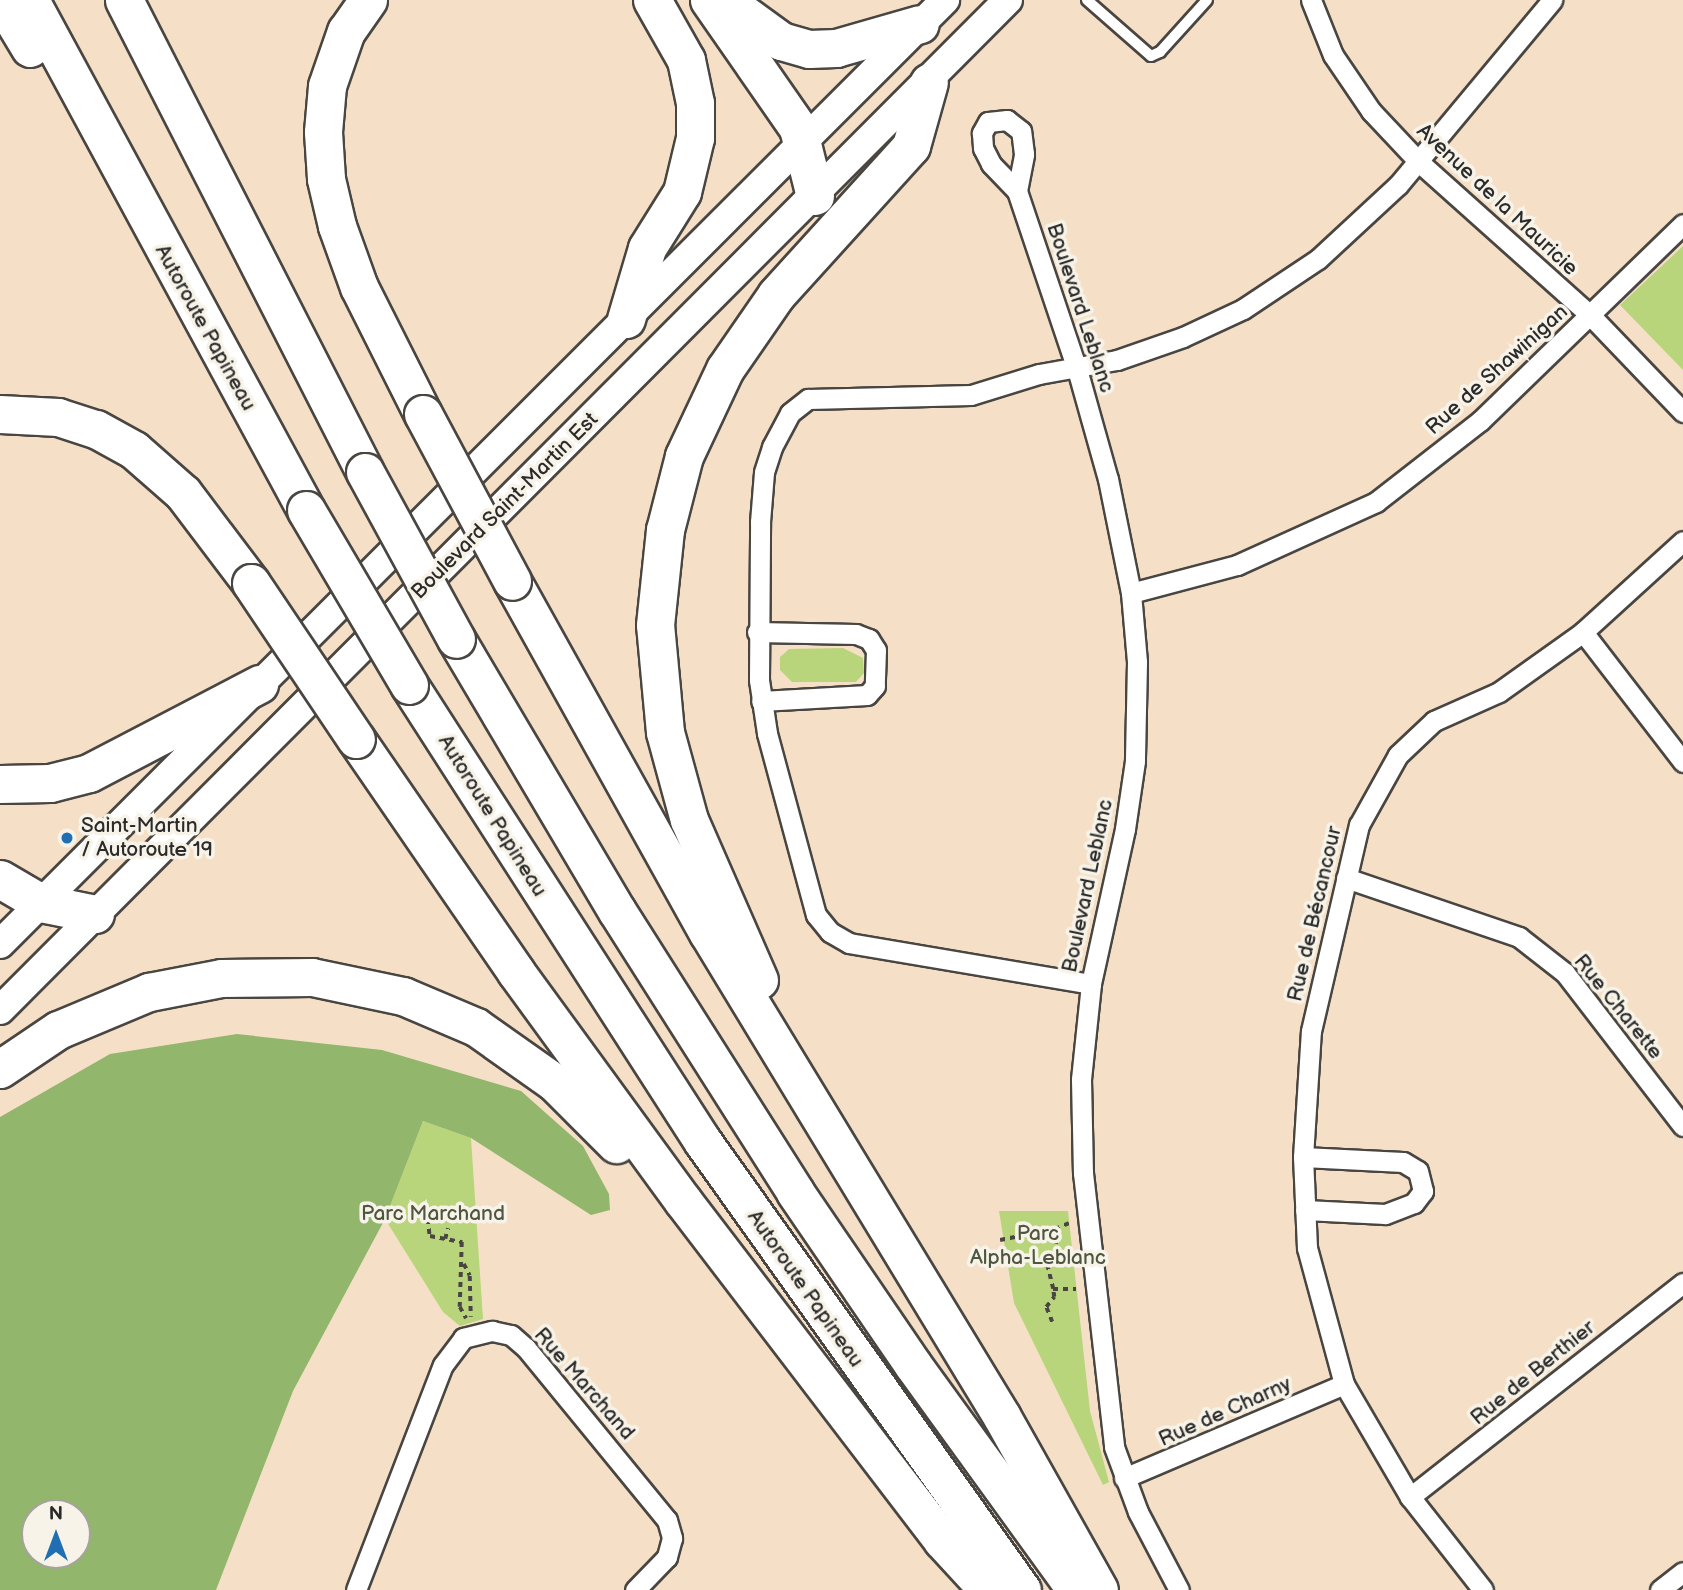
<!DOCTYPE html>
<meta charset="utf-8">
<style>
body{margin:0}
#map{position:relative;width:1683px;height:1590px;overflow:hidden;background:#f5e0c7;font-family:"Balsamiq Sans",sans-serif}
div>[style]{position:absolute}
.green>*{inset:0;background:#b9d57b}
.forest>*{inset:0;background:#92b66b}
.path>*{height:3.5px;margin-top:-1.75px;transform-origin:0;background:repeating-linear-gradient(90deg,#494642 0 5px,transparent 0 10px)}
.roads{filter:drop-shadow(2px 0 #494642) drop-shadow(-2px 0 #494642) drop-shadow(0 2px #494642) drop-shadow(0 -2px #494642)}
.service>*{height:10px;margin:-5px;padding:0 5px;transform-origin:5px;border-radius:5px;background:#fff}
.minor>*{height:19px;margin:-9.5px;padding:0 9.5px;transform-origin:9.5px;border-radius:9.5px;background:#fff}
.secondary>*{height:28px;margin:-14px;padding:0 14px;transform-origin:14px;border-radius:14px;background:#fff}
.motorway>*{height:37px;margin:-18.5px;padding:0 18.5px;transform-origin:18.5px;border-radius:18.5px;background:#fff}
.bridges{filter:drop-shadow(2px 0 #494642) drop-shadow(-2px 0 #494642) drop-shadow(0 2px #494642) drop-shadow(0 -2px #494642)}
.motorway-bridge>*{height:37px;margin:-18.5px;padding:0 18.5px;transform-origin:18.5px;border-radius:18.5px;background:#fff}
.dots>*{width:19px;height:19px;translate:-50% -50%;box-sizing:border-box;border:4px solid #f7f3e8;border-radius:50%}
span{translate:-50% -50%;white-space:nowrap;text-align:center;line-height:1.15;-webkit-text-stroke:7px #f7f3e8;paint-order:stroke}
.street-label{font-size:21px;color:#2b2b2b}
.poi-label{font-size:21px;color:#2b2b2b}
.left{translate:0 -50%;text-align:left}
.park-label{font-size:21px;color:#4e563f}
.north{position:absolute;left:21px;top:1499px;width:70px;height:70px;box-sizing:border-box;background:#f7f3e8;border:2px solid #a5a39c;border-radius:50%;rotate:0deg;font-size:19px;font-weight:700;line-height:28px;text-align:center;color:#2b2b2b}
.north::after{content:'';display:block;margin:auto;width:24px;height:32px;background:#1f6fb2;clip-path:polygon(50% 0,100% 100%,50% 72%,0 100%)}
</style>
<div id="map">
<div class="green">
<div style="clip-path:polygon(1683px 246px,1683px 370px,1620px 305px)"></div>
<div style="clip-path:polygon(843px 648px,863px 658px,864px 673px,856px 682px,792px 682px,780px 670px,780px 657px,789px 649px)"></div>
<div style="clip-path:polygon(423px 1121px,471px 1138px,483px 1319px,460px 1326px,443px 1312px,385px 1219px)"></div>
<div style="clip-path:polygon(999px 1211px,1068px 1211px,1090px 1411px,1109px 1482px,1103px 1485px,1014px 1303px)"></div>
</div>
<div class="forest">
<div style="clip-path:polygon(evenodd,237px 1034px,382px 1050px,521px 1091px,583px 1146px,609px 1194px,610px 1210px,591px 1215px,471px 1138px,423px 1121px,385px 1219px,293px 1391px,216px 1590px,0 1590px,0 1117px,110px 1054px,237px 1034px,35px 1513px,77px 1513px,77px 1555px,35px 1555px,35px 1513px)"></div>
</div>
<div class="path">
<div style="left:427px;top:1209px;width:27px;rotate:84deg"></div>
<div style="left:430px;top:1236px;width:33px;rotate:11deg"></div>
<div style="left:462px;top:1242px;width:65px;rotate:91.8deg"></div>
<div style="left:460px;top:1307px;width:13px;rotate:61deg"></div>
<div style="left:445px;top:1239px;width:11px;rotate:-75deg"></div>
<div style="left:1000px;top:1240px;width:56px;rotate:-11.3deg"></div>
<div style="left:464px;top:1264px;width:13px;rotate:63deg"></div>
<div style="left:470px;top:1276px;width:41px;rotate:88.6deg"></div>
<div style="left:1053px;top:1289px;width:34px;rotate:-104deg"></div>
<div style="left:1045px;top:1256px;width:11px;rotate:-10deg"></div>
<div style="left:1056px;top:1254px;width:25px;rotate:-92deg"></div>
<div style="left:1055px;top:1229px;width:15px;rotate:-23deg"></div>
<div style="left:1052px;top:1322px;width:16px;rotate:-112deg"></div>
<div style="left:1046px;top:1307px;width:13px;rotate:-51deg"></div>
<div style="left:1054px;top:1297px;width:8px;rotate:-97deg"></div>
<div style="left:1053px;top:1289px;width:23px"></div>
</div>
<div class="roads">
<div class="service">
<div style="left:1087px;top:0;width:85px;rotate:41.2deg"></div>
<div style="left:1151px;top:56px;width:10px;rotate:-24deg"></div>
<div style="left:1160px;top:52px;width:70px;rotate:-47.9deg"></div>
</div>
<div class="minor">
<div style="left:1311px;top:0;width:59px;rotate:68.2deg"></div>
<div style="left:1333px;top:55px;width:68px;rotate:55.8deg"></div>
<div style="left:1371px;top:111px;width:71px;rotate:46.7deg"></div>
<div style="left:1420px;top:163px;width:229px;rotate:41.8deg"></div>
<div style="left:1591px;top:316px;width:133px;rotate:46.2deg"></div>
<div style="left:1017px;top:191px;width:38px;rotate:-79deg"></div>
<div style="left:1024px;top:154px;width:23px;rotate:-97deg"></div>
<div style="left:1021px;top:131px;width:18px;rotate:-142deg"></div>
<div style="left:1007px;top:120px;width:19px;rotate:174deg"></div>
<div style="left:988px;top:122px;width:13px;rotate:119deg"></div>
<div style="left:982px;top:133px;width:15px;rotate:86deg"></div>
<div style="left:983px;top:148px;width:18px;rotate:63deg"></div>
<div style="left:991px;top:164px;width:37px;rotate:46deg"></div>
<div style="left:1017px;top:191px;width:188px;rotate:71.4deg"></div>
<div style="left:1077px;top:369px;width:114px;rotate:74.3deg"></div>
<div style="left:1108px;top:479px;width:116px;rotate:78.6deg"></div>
<div style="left:1131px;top:593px;width:69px;rotate:85deg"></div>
<div style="left:1137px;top:662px;width:99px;rotate:91.2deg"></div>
<div style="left:1135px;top:761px;width:69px;rotate:98.4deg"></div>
<div style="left:1125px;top:829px;width:159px;rotate:102.4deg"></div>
<div style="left:1091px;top:984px;width:96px;rotate:96deg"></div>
<div style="left:1081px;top:1079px;width:94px;rotate:88.8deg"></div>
<div style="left:1083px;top:1173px;width:276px;rotate:83.5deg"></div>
<div style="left:1114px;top:1447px;width:69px;rotate:69.7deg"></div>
<div style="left:1138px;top:1512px;width:88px;rotate:62.3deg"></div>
<div style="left:1131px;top:593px;width:110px;rotate:-14.8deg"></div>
<div style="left:1237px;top:565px;width:153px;rotate:-24.4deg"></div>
<div style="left:1376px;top:502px;width:132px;rotate:-37.9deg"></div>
<div style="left:1480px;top:421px;width:283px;rotate:-44.1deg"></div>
<div style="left:757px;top:632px;width:99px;rotate:1.2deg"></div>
<div style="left:856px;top:634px;width:14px;rotate:21deg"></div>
<div style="left:869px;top:639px;width:13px;rotate:58deg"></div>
<div style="left:876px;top:650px;width:36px;rotate:92deg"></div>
<div style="left:875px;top:686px;width:12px;rotate:132deg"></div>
<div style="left:867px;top:695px;width:106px;rotate:176.8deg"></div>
<div style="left:1583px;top:632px;width:164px;rotate:52.4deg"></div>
<div style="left:1346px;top:878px;width:183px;rotate:18.8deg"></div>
<div style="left:1519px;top:937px;width:58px;rotate:38deg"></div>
<div style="left:1565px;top:973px;width:193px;rotate:52.4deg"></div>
<div style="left:1091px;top:984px;width:245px;rotate:-170.4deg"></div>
<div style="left:849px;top:943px;width:22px;rotate:-150deg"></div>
<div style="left:830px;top:932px;width:22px;rotate:-129deg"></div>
<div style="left:816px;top:915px;width:188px;rotate:-105.1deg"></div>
<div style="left:767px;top:733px;width:54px;rotate:-98.6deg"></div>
<div style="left:759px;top:680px;width:158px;rotate:-89.6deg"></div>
<div style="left:760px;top:522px;width:50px;rotate:-85.4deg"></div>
<div style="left:764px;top:472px;width:26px;rotate:-72deg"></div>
<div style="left:772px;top:447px;width:38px;rotate:-62deg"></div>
<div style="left:790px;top:413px;width:23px;rotate:-38deg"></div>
<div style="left:808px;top:399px;width:163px;rotate:-1.4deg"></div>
<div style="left:971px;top:395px;width:71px;rotate:-17.2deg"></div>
<div style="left:1039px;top:374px;width:79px;rotate:-10.2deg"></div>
<div style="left:1117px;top:360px;width:70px;rotate:-19.2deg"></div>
<div style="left:1183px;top:337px;width:66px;rotate:-25deg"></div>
<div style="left:1243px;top:309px;width:90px;rotate:-33.7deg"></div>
<div style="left:1318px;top:259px;width:109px;rotate:-42.8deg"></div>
<div style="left:1398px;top:185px;width:241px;rotate:-50.2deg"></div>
<div style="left:1303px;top:1157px;width:100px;rotate:2.9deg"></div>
<div style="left:1403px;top:1162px;width:17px;rotate:31deg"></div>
<div style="left:1418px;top:1171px;width:21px;rotate:76deg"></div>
<div style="left:1423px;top:1191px;width:15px;rotate:127deg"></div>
<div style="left:1414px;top:1203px;width:31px;rotate:159deg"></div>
<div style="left:1385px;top:1214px;width:80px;rotate:-177.1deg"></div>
<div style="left:1124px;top:1478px;width:239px;rotate:-23.1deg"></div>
<div style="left:1410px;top:1497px;width:347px;rotate:-38.1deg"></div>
<div style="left:356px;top:1590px;width:241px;rotate:-68.9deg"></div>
<div style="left:443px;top:1365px;width:34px;rotate:-53deg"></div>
<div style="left:463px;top:1338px;width:30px;rotate:-14deg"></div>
<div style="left:492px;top:1331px;width:19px;rotate:12deg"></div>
<div style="left:511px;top:1335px;width:20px;rotate:41deg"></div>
<div style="left:526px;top:1348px;width:222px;rotate:50.7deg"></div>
<div style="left:667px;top:1520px;width:19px;rotate:74deg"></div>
<div style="left:672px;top:1538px;width:20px;rotate:105deg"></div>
<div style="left:667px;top:1557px;width:46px;rotate:134.1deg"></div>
<div style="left:1483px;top:1590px;width:118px;rotate:-128.1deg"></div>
<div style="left:1410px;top:1497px;width:131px;rotate:-120.3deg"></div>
<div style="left:1344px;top:1384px;width:141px;rotate:-105.2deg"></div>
<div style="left:1307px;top:1248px;width:91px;rotate:-92.5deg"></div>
<div style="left:1303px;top:1157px;width:126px;rotate:-86.4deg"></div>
<div style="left:1311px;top:1031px;width:212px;rotate:-76.9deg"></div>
<div style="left:1359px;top:825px;width:80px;rotate:-60.9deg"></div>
<div style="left:1398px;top:755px;width:50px;rotate:-43.4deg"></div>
<div style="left:1434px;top:721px;width:71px;rotate:-24deg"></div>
<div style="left:1499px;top:692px;width:103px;rotate:-35.5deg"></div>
<div style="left:1583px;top:632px;width:135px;rotate:-42.3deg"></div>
<div style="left:1660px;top:1590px;width:29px;rotate:-38deg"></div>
</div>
<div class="secondary">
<div style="left:0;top:944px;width:1336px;rotate:-44.97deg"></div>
<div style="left:0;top:1010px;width:1427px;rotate:-45.06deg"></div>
</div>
<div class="motorway">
<div style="left:1px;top:0;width:56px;rotate:58.9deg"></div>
<div style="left:30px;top:0;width:580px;rotate:61.58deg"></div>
<div style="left:124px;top:0;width:530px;rotate:62.95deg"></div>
<div style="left:368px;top:0;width:38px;rotate:125deg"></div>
<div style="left:346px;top:31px;width:58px;rotate:109.1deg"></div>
<div style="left:327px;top:86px;width:46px;rotate:95deg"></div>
<div style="left:323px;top:132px;width:47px;rotate:86.3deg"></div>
<div style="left:326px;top:179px;width:48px;rotate:76.8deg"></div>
<div style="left:337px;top:226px;width:65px;rotate:70.2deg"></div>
<div style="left:359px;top:287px;width:142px;rotate:63.3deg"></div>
<div style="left:709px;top:0;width:156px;rotate:55.2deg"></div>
<div style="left:798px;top:128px;width:70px;rotate:76deg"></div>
<div style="left:726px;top:1px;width:68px;rotate:36deg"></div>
<div style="left:781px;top:41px;width:29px;rotate:16deg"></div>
<div style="left:809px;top:49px;width:27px;rotate:-2deg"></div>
<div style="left:836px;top:48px;width:87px;rotate:-15.9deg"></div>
<div style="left:626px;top:319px;width:74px;rotate:-73.5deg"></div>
<div style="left:647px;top:248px;width:66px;rotate:-58deg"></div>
<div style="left:682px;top:192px;width:56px;rotate:-76.5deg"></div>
<div style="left:695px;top:138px;width:35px;rotate:-90deg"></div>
<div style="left:695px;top:103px;width:44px;rotate:-101.8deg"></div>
<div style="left:686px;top:60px;width:69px;rotate:-119.5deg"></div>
<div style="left:0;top:414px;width:58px;rotate:3deg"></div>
<div style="left:58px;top:417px;width:40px;rotate:18deg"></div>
<div style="left:96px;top:429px;width:43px;rotate:28.9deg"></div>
<div style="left:134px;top:450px;width:65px;rotate:41.3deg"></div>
<div style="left:183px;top:493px;width:113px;rotate:52.9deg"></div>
<div style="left:512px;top:581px;width:403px;rotate:60.9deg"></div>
<div style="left:708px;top:933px;width:566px;rotate:58.72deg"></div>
<div style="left:1002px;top:1417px;width:198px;rotate:60.7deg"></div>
<div style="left:456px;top:639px;width:316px;rotate:59.4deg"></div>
<div style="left:617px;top:911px;width:333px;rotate:57.6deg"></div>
<div style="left:795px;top:1192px;width:209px;rotate:55.7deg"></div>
<div style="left:913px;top:1365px;width:278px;rotate:54.1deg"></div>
<div style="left:409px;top:685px;width:543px;rotate:57.25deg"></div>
<div style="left:703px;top:1142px;width:550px;rotate:54.55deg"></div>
<div style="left:356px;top:739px;width:283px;rotate:55.5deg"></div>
<div style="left:516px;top:972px;width:283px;rotate:53.9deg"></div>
<div style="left:683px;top:1201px;width:427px;rotate:52.6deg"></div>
<div style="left:942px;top:1540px;width:68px;rotate:47.4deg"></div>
<div style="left:0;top:784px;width:50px;rotate:-1.1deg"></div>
<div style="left:50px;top:783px;width:40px;rotate:-14.4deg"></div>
<div style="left:89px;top:773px;width:192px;rotate:-27.6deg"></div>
<div style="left:0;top:879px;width:48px;rotate:30.3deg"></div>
<div style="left:41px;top:903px;width:55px;rotate:11.5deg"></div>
<div style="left:759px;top:980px;width:175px;rotate:-113.6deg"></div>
<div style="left:689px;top:820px;width:91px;rotate:-105.3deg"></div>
<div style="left:665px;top:732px;width:107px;rotate:-95.3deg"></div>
<div style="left:655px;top:625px;width:96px;rotate:-84deg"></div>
<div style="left:665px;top:530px;width:76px;rotate:-75.6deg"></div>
<div style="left:684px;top:456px;width:96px;rotate:-64.8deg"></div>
<div style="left:725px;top:369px;width:90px;rotate:-55.4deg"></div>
<div style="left:776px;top:295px;width:201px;rotate:-47.8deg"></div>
<div style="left:911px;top:146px;width:66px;rotate:-74.3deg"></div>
<div style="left:0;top:1069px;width:70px;rotate:-33.9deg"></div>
<div style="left:58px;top:1030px;width:99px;rotate:-22.7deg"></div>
<div style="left:149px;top:992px;width:73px;rotate:-11deg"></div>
<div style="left:221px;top:978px;width:91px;rotate:-0.6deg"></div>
<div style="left:312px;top:977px;width:93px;rotate:11.8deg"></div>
<div style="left:403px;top:996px;width:79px;rotate:23deg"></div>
<div style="left:476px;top:1027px;width:95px;rotate:35.2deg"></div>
<div style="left:554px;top:1082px;width:88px;rotate:45deg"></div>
</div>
</div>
<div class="bridges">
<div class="motorway-bridge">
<div style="left:423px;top:414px;width:189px;rotate:61.9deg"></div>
<div style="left:365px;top:472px;width:190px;rotate:61.4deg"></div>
<div style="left:306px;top:510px;width:203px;rotate:59.5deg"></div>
<div style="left:251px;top:583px;width:188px;rotate:56.1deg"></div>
</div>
</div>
<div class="dots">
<div style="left:67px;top:838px;background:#1f6fb2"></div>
</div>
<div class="street-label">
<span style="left:1497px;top:200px;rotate:43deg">Avenue de la Mauricie</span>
<span style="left:1080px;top:308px;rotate:72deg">Boulevard Leblanc</span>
<span style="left:205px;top:328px;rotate:61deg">Autoroute Papineau</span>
<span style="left:1497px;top:370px;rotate:-42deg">Rue de Shawinigan</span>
<span style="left:505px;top:506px;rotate:-45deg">Boulevard Saint-Martin Est</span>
<span style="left:492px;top:816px;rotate:58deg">Autoroute Papineau</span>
<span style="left:1088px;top:886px;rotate:-78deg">Boulevard Leblanc</span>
<span style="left:1315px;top:914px;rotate:-77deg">Rue de Bécancour</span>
<span style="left:1618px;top:1007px;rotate:51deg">Rue Charette</span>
<span style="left:805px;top:1289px;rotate:55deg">Autoroute Papineau</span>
<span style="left:1533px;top:1373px;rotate:-39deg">Rue de Berthier</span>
<span style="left:584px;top:1384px;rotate:49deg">Rue Marchand</span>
<span style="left:1225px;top:1412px;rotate:-24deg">Rue de Charny</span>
</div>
<div class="poi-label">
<span class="left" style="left:81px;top:838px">Saint-Martin<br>/ Autoroute 19</span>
</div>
<div class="park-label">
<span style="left:433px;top:1214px">Parc Marchand</span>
<span style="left:1038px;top:1246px">Parc<br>Alpha-Leblanc</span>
</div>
<div class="north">N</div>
</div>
